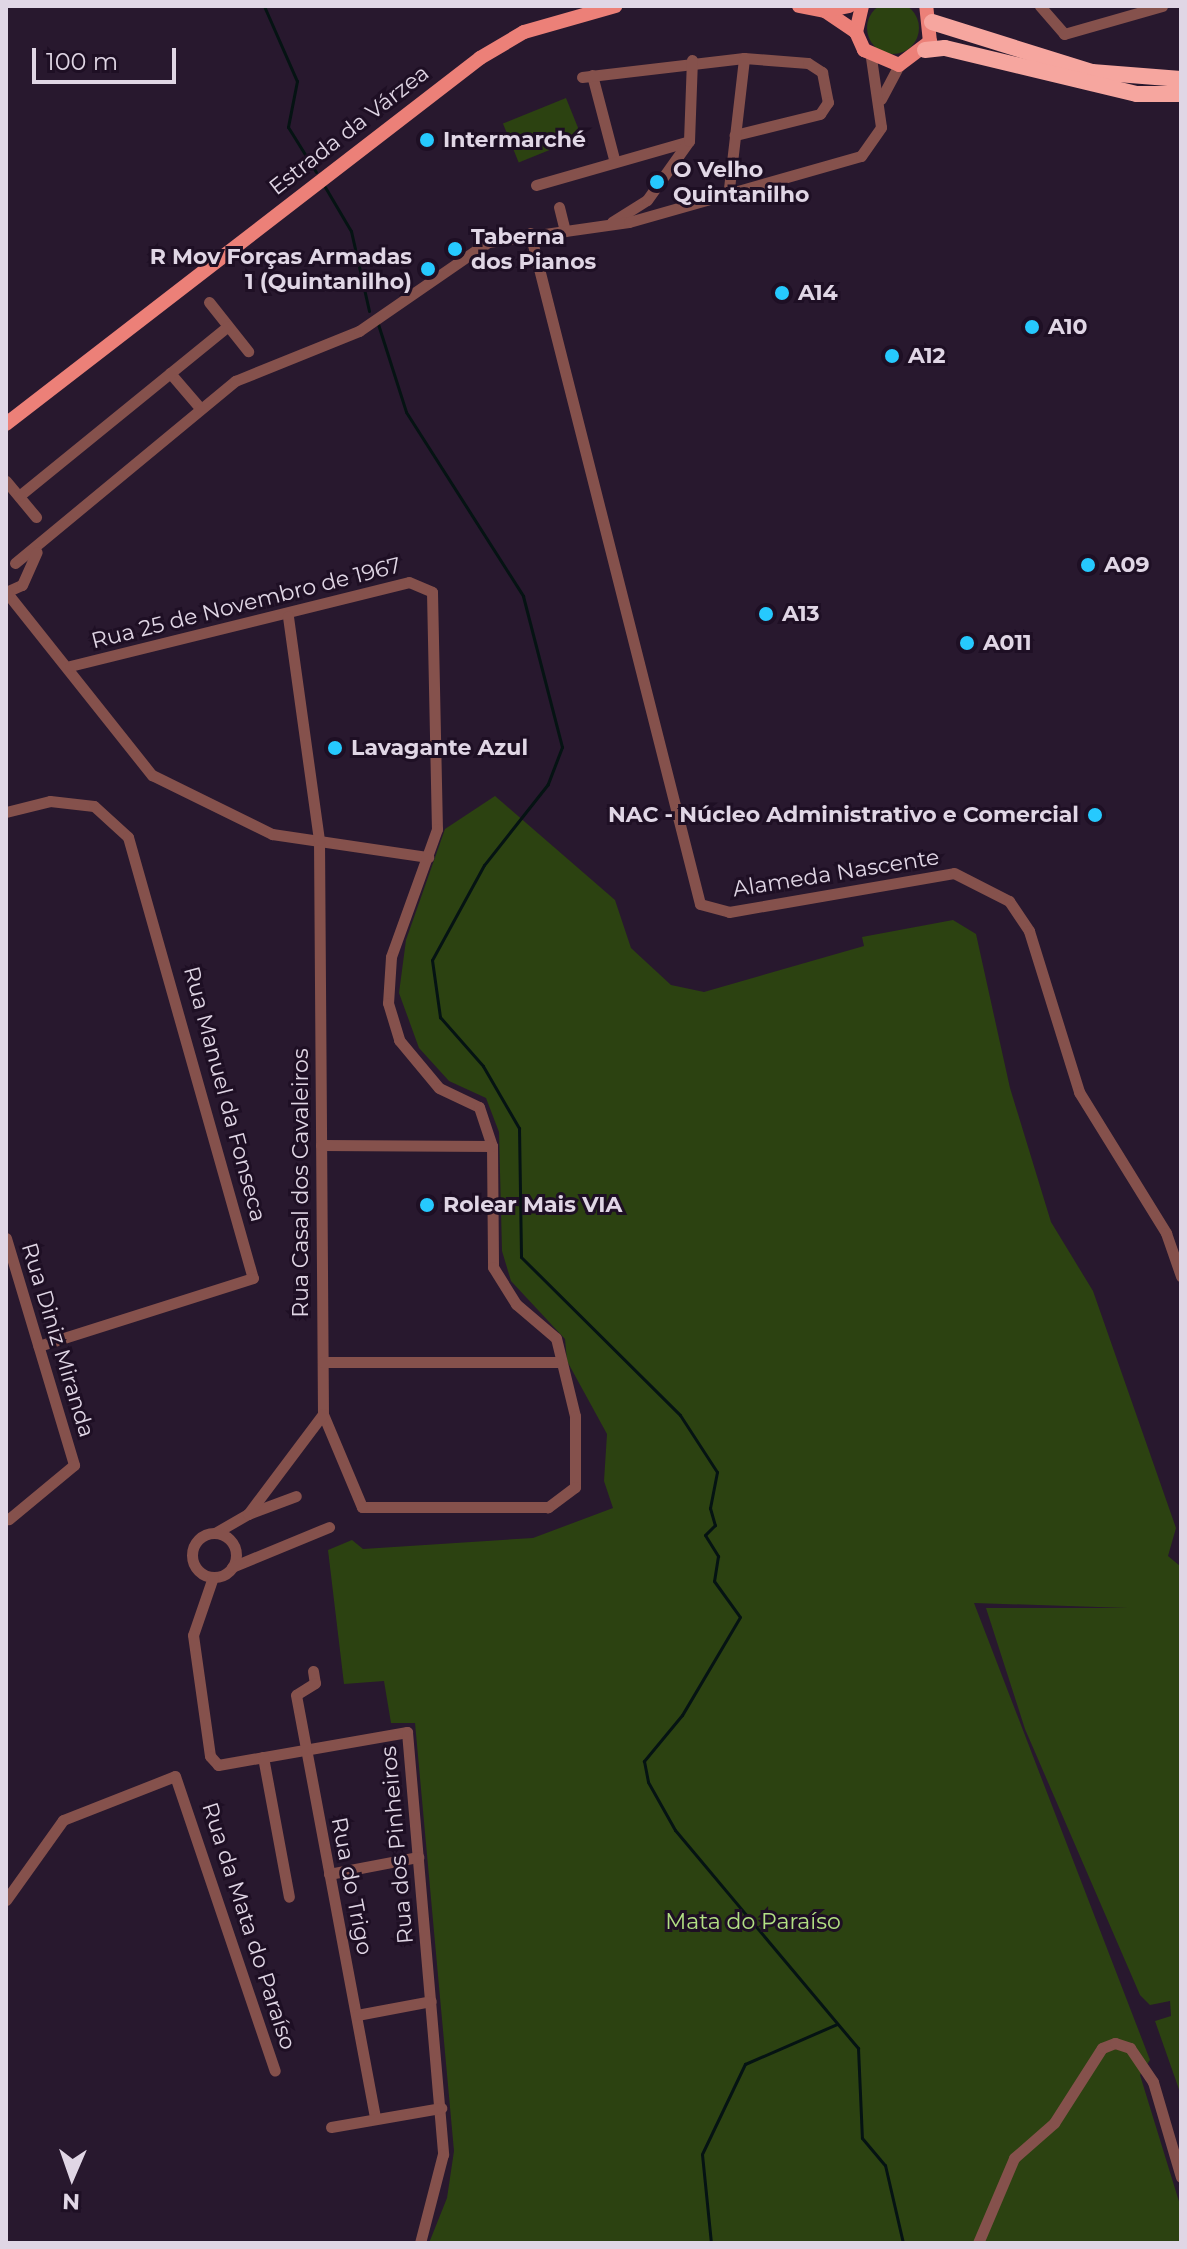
<!DOCTYPE html>
<meta charset="utf-8">
<style>
body{margin:0}
#map{position:relative;width:1187px;height:2249px;overflow:hidden;background:#28182e;font-family:Montserrat,sans-serif}
div>[style]{position:absolute}
.green>*{inset:0;background:#2c4211;transform-origin:0 0}
.round{border-radius:50%}
.stream>*{height:3px;margin:-1.5px;padding:0 1.5px;transform-origin:1.5px;border-radius:1.5px;background:#051313}
.minor>*{height:11px;margin:-5.5px;padding:0 5.5px;transform-origin:5.5px;border-radius:5.5px;background:#85514c}
.minor>.ring{margin:-5.5px;padding:0;box-sizing:content-box;background:none;border:11px solid #85514c;border-radius:50%}
.major>*{height:14px;margin:-7px;padding:0 7px;transform-origin:7px;border-radius:7px;background:#ec8078}
.highway>*{height:16px;margin:-8px;padding:0 8px;transform-origin:8px;border-radius:8px;background:#f6a69f}
.dots>*{width:22px;height:22px;translate:-50% -50%;box-sizing:border-box;border:4px solid #1e0f24;border-radius:50%}
span{translate:-50% -50%;white-space:nowrap;text-align:center;line-height:1.15;-webkit-text-stroke:6px #1e0f24;paint-order:stroke}
.street-label{font-size:22px;color:#e0d6e5}
.poi-label{font-size:22px;color:#e0d6e5;font-weight:700}
.left{translate:0 -50%;text-align:left}
.right{translate:-100% -50%;text-align:right}
.park-label{font-size:22px;color:#b3e184}
.frame{position:absolute;inset:0;border:8px solid #e0d6e5;pointer-events:none}
.north{position:absolute;left:32px;top:2137px;width:80px;height:80px;-webkit-text-stroke:6px #1e0f24;paint-order:stroke;rotate:182deg;font-size:22px;font-weight:700;line-height:32px;text-align:center;color:#e0d6e5}
.north::after{content:'';display:block;margin:auto;width:28px;height:36px;background:#e0d6e5;clip-path:polygon(50% 0,100% 100%,50% 72%,0 100%)}
.scale{position:absolute;left:32px;top:48px;width:144px;height:36px;box-sizing:border-box;border:4px solid #e0d6e5;border-top:0;padding-left:10px;font-size:24px;line-height:28px;white-space:nowrap;color:#e0d6e5;-webkit-text-stroke:6px #1e0f24;paint-order:stroke}
</style>
<div id="map">
<div class="green">
<div class="round" style="left:867px;top:2px;width:52px;height:52px"></div>
<div style="left:566px;top:98px;width:42px;height:68px;rotate:68deg"></div>
<div style="clip-path:polygon(495px 796px,615px 900px,631px 948px,671px 985px,704px 992px,864px 946px,862px 937px,953px 920px,976px 934px,1010px 1088px,1051px 1222px,1093px 1291px,1176px 1528px,1168px 1556px,1180px 1566px,1181px 1616px,1181px 2095px,1155px 2021px,1171px 2016px,1170px 2001px,1150px 2005px,1140px 1995px,1025px 1729px,986px 1608px,1128px 1608px,974px 1603px,1150px 2060px,1140px 2075px,1181px 2208px,1181px 2243px,429px 2243px,447px 2198px,454px 2151px,415px 1723px,391px 1723px,384px 1681px,344px 1684px,328px 1550px,352px 1540px,363px 1549px,533px 1538px,613px 1508px,604px 1481px,607px 1434px,567px 1361px,565px 1339px,511px 1281px,502px 1251px,499px 1132px,486px 1098px,449px 1081px,419px 1048px,399px 993px,406px 940px,445px 829px)"></div>
</div>
<div class="stream">
<div style="left:264px;top:6px;width:82px;rotate:66.3deg"></div>
<div style="left:297px;top:81px;width:47px;rotate:101.1deg"></div>
<div style="left:288px;top:127px;width:53px;rotate:58.1deg"></div>
<div style="left:325px;top:187px;width:51px;rotate:59.4deg"></div>
<div style="left:351px;top:231px;width:82px;rotate:77.3deg"></div>
<div style="left:378px;top:324px;width:92px;rotate:72.3deg"></div>
<div style="left:406px;top:412px;width:218px;rotate:57.5deg"></div>
<div style="left:523px;top:596px;width:156px;rotate:75.5deg"></div>
<div style="left:562px;top:747px;width:40px;rotate:111deg"></div>
<div style="left:548px;top:784px;width:103px;rotate:128.3deg"></div>
<div style="left:484px;top:865px;width:108px;rotate:118.7deg"></div>
<div style="left:432px;top:960px;width:58px;rotate:82deg"></div>
<div style="left:440px;top:1017px;width:65px;rotate:48.7deg"></div>
<div style="left:483px;top:1066px;width:72px;rotate:59.9deg"></div>
<div style="left:519px;top:1128px;width:129px;rotate:89.1deg"></div>
<div style="left:521px;top:1257px;width:224px;rotate:44.8deg"></div>
<div style="left:680px;top:1415px;width:68px;rotate:57deg"></div>
<div style="left:717px;top:1472px;width:37px;rotate:101deg"></div>
<div style="left:710px;top:1508px;width:18px;rotate:74deg"></div>
<div style="left:715px;top:1525px;width:14px;rotate:135deg"></div>
<div style="left:705px;top:1535px;width:25px;rotate:58deg"></div>
<div style="left:718px;top:1556px;width:25px;rotate:99deg"></div>
<div style="left:714px;top:1581px;width:44px;rotate:54.2deg"></div>
<div style="left:740px;top:1617px;width:114px;rotate:120.6deg"></div>
<div style="left:682px;top:1715px;width:60px;rotate:129.6deg"></div>
<div style="left:644px;top:1761px;width:21px;rotate:79deg"></div>
<div style="left:648px;top:1782px;width:55px;rotate:60.6deg"></div>
<div style="left:675px;top:1830px;width:285px;rotate:50deg"></div>
<div style="left:858px;top:2048px;width:90px;rotate:87.5deg"></div>
<div style="left:862px;top:2138px;width:35px;rotate:50deg"></div>
<div style="left:885px;top:2165px;width:80px;rotate:77deg"></div>
<div style="left:711px;top:2243px;width:89px;rotate:-95.8deg"></div>
<div style="left:702px;top:2154px;width:100px;rotate:-64.5deg"></div>
<div style="left:745px;top:2064px;width:100px;rotate:-23.5deg"></div>
</div>
<div class="minor">
<div style="left:1040px;top:6px;width:37px;rotate:49deg"></div>
<div style="left:1064px;top:34px;width:102px;rotate:-15.9deg"></div>
<div style="left:592px;top:75px;width:87px;rotate:75.3deg"></div>
<div style="left:582px;top:77px;width:163px;rotate:-6.7deg"></div>
<div style="left:744px;top:58px;width:64px;rotate:4.5deg"></div>
<div style="left:808px;top:63px;width:17px;rotate:33deg"></div>
<div style="left:822px;top:72px;width:31px;rotate:79deg"></div>
<div style="left:828px;top:102px;width:14px;rotate:124deg"></div>
<div style="left:820px;top:114px;width:88px;rotate:166.1deg"></div>
<div style="left:881px;top:99px;width:38px;rotate:-62deg"></div>
<div style="left:536px;top:185px;width:159px;rotate:-16deg"></div>
<div style="left:728px;top:197px;width:140px;rotate:-83.4deg"></div>
<div style="left:559px;top:207px;width:25px;rotate:76deg"></div>
<div style="left:612px;top:222px;width:41px;rotate:-32.2deg"></div>
<div style="left:647px;top:200px;width:72px;rotate:-54.6deg"></div>
<div style="left:689px;top:141px;width:81px;rotate:-87.9deg"></div>
<div style="left:530px;top:233px;width:692px;rotate:75.78deg"></div>
<div style="left:700px;top:904px;width:30px;rotate:15deg"></div>
<div style="left:729px;top:912px;width:228px;rotate:-9.8deg"></div>
<div style="left:954px;top:873px;width:62px;rotate:27deg"></div>
<div style="left:1009px;top:901px;width:36px;rotate:56deg"></div>
<div style="left:1029px;top:931px;width:169px;rotate:72.7deg"></div>
<div style="left:1079px;top:1092px;width:166px;rotate:58.3deg"></div>
<div style="left:1166px;top:1233px;width:46px;rotate:70.8deg"></div>
<div style="left:209px;top:302px;width:63px;rotate:51.5deg"></div>
<div style="left:170px;top:373px;width:46px;rotate:49.4deg"></div>
<div style="left:6px;top:481px;width:47px;rotate:50.2deg"></div>
<div style="left:19px;top:496px;width:269px;rotate:-39.1deg"></div>
<div style="left:15px;top:563px;width:286px;rotate:-39.6deg"></div>
<div style="left:235px;top:381px;width:134px;rotate:-22deg"></div>
<div style="left:359px;top:331px;width:157px;rotate:-34.6deg"></div>
<div style="left:488px;top:242px;width:142px;rotate:-8.1deg"></div>
<div style="left:629px;top:222px;width:241px;rotate:-15.9deg"></div>
<div style="left:861px;top:156px;width:35px;rotate:-55deg"></div>
<div style="left:881px;top:127px;width:70px;rotate:-98.2deg"></div>
<div style="left:6px;top:592px;width:17px;rotate:-24deg"></div>
<div style="left:22px;top:585px;width:36px;rotate:-66deg"></div>
<div style="left:7px;top:593px;width:233px;rotate:51.5deg"></div>
<div style="left:152px;top:775px;width:134px;rotate:26.2deg"></div>
<div style="left:272px;top:834px;width:158px;rotate:8.4deg"></div>
<div style="left:70px;top:666px;width:349px;rotate:-13.9deg"></div>
<div style="left:409px;top:582px;width:25px;rotate:23deg"></div>
<div style="left:432px;top:592px;width:237px;rotate:88.8deg"></div>
<div style="left:437px;top:829px;width:136px;rotate:109.8deg"></div>
<div style="left:391px;top:957px;width:46px;rotate:93.7deg"></div>
<div style="left:388px;top:1003px;width:39px;rotate:73deg"></div>
<div style="left:399px;top:1040px;width:62px;rotate:50.2deg"></div>
<div style="left:439px;top:1088px;width:44px;rotate:25.4deg"></div>
<div style="left:479px;top:1107px;width:41px;rotate:71.6deg"></div>
<div style="left:492px;top:1146px;width:121px;rotate:89.5deg"></div>
<div style="left:493px;top:1267px;width:44px;rotate:58.1deg"></div>
<div style="left:516px;top:1304px;width:52px;rotate:40.4deg"></div>
<div style="left:556px;top:1338px;width:80px;rotate:76.3deg"></div>
<div style="left:575px;top:1416px;width:71px;rotate:90deg"></div>
<div style="left:575px;top:1487px;width:34px;rotate:143deg"></div>
<div style="left:548px;top:1507px;width:186px;rotate:180deg"></div>
<div style="left:362px;top:1507px;width:101px;rotate:-112.8deg"></div>
<div style="left:323px;top:1414px;width:574px;rotate:-90.4deg"></div>
<div style="left:319px;top:840px;width:226px;rotate:-97.9deg"></div>
<div style="left:6px;top:812px;width:45px;rotate:-14deg"></div>
<div style="left:50px;top:801px;width:44px;rotate:6.5deg"></div>
<div style="left:94px;top:806px;width:46px;rotate:42.4deg"></div>
<div style="left:128px;top:837px;width:458px;rotate:74.2deg"></div>
<div style="left:253px;top:1278px;width:225px;rotate:162.4deg"></div>
<div style="left:321px;top:1145px;width:171px;rotate:0.3deg"></div>
<div style="left:6px;top:1238px;width:237px;rotate:73.3deg"></div>
<div style="left:74px;top:1465px;width:85px;rotate:140.3deg"></div>
<div style="left:323px;top:1362px;width:235px"></div>
<div style="left:248px;top:1514px;width:51px;rotate:-20.6deg"></div>
<div style="left:215px;top:1533px;width:38px;rotate:-30deg"></div>
<div style="left:248px;top:1514px;width:125px;rotate:-53.1deg"></div>
<div class="ring" style="left:192px;top:1533px;width:33px;height:33px"></div>
<div style="left:232px;top:1567px;width:105px;rotate:-22.4deg"></div>
<div style="left:213px;top:1577px;width:61px;rotate:109deg"></div>
<div style="left:193px;top:1635px;width:122px;rotate:82deg"></div>
<div style="left:210px;top:1756px;width:12px;rotate:48deg"></div>
<div style="left:218px;top:1765px;width:192px;rotate:-9.9deg"></div>
<div style="left:407px;top:1732px;width:424px;rotate:85.1deg"></div>
<div style="left:443px;top:2154px;width:92px;rotate:104.5deg"></div>
<div style="left:313px;top:1671px;width:12px;rotate:81deg"></div>
<div style="left:315px;top:1683px;width:22px;rotate:148deg"></div>
<div style="left:296px;top:1695px;width:431px;rotate:79.4deg"></div>
<div style="left:263px;top:1757px;width:142px;rotate:79.5deg"></div>
<div style="left:329px;top:1874px;width:91px;rotate:-10.8deg"></div>
<div style="left:6px;top:1900px;width:98px;rotate:-54.5deg"></div>
<div style="left:63px;top:1820px;width:120px;rotate:-21.4deg"></div>
<div style="left:175px;top:1776px;width:311px;rotate:71.3deg"></div>
<div style="left:357px;top:2015px;width:75px;rotate:-10.7deg"></div>
<div style="left:331px;top:2127px;width:112px;rotate:-9.8deg"></div>
<div style="left:978px;top:2243px;width:92px;rotate:-67deg"></div>
<div style="left:1014px;top:2158px;width:53px;rotate:-41.2deg"></div>
<div style="left:1054px;top:2123px;width:89px;rotate:-57.4deg"></div>
<div style="left:1102px;top:2048px;width:14px;rotate:-21deg"></div>
<div style="left:1115px;top:2043px;width:16px;rotate:18deg"></div>
<div style="left:1130px;top:2048px;width:41px;rotate:55.9deg"></div>
<div style="left:1153px;top:2082px;width:99px;rotate:73.6deg"></div>
</div>
<div class="major">
<div style="left:799px;top:6px;width:26px;rotate:11deg"></div>
<div style="left:825px;top:11px;width:37px;rotate:34deg"></div>
<div style="left:862px;top:6px;width:27px;rotate:103deg"></div>
<div style="left:856px;top:32px;width:20px;rotate:66deg"></div>
<div style="left:864px;top:50px;width:38px;rotate:23deg"></div>
<div style="left:899px;top:65px;width:39px;rotate:-37deg"></div>
<div style="left:930px;top:42px;width:36px;rotate:-96deg"></div>
<div style="left:825px;top:11px;width:25px;rotate:-12deg"></div>
<div style="left:6px;top:424px;width:599px;rotate:-37.67deg"></div>
<div style="left:480px;top:58px;width:51px;rotate:-30.6deg"></div>
<div style="left:524px;top:32px;width:95px;rotate:-15.9deg"></div>
</div>
<div class="highway">
<div style="left:932px;top:22px;width:168px;rotate:17.4deg"></div>
<div style="left:1092px;top:72px;width:89px;rotate:4.5deg"></div>
<div style="left:925px;top:50px;width:20px;rotate:-6deg"></div>
<div style="left:945px;top:48px;width:197px;rotate:13.5deg"></div>
<div style="left:1137px;top:94px;width:44px"></div>
</div>
<div class="dots">
<div style="left:427px;top:140px;background:#26c9fe"></div>
<div style="left:657px;top:182px;background:#26c9fe"></div>
<div style="left:455px;top:249px;background:#26c9fe"></div>
<div style="left:428px;top:269px;background:#26c9fe"></div>
<div style="left:782px;top:293px;background:#26c9fe"></div>
<div style="left:1032px;top:327px;background:#26c9fe"></div>
<div style="left:892px;top:356px;background:#26c9fe"></div>
<div style="left:1088px;top:565px;background:#26c9fe"></div>
<div style="left:766px;top:614px;background:#26c9fe"></div>
<div style="left:967px;top:643px;background:#26c9fe"></div>
<div style="left:335px;top:748px;background:#26c9fe"></div>
<div style="left:1095px;top:815px;background:#26c9fe"></div>
<div style="left:427px;top:1205px;background:#26c9fe"></div>
</div>
<div class="street-label">
<span style="left:349px;top:130px;rotate:-38deg">Estrada da Várzea</span>
<span style="left:246px;top:603px;rotate:-14deg">Rua 25 de Novembro de 1967</span>
<span style="left:836px;top:873px;rotate:-9deg">Alameda Nascente</span>
<span style="left:225px;top:1094px;rotate:75deg">Rua Manuel da Fonseca</span>
<span style="left:301px;top:1183px;rotate:-90deg">Rua Casal dos Cavaleiros</span>
<span style="left:58px;top:1340px;rotate:73deg">Rua Diniz Miranda</span>
<span style="left:397px;top:1845px;rotate:-95deg">Rua dos Pinheiros</span>
<span style="left:352px;top:1886px;rotate:79deg">Rua do Trigo</span>
<span style="left:249px;top:1926px;rotate:72deg">Rua da Mata do Paraíso</span>
</div>
<div class="poi-label">
<span class="left" style="left:443px;top:140px">Intermarché</span>
<span class="left" style="left:673px;top:182px">O Velho<br>Quintanilho</span>
<span class="left" style="left:471px;top:249px">Taberna<br>dos Pianos</span>
<span class="right" style="left:412px;top:269px">R Mov Forças Armadas<br>1 (Quintanilho)</span>
<span class="left" style="left:798px;top:293px">A14</span>
<span class="left" style="left:1048px;top:327px">A10</span>
<span class="left" style="left:908px;top:356px">A12</span>
<span class="left" style="left:1104px;top:565px">A09</span>
<span class="left" style="left:782px;top:614px">A13</span>
<span class="left" style="left:983px;top:643px">A011</span>
<span class="left" style="left:351px;top:748px">Lavagante Azul</span>
<span class="right" style="left:1079px;top:815px">NAC - Núcleo Administrativo e Comercial</span>
<span class="left" style="left:443px;top:1205px">Rolear Mais VIA</span>
</div>
<div class="park-label">
<span style="left:753px;top:1922px">Mata do Paraíso</span>
</div>
<div class="frame"></div>
<div class="north">N</div>
<div class="scale">100 m</div>
</div>
